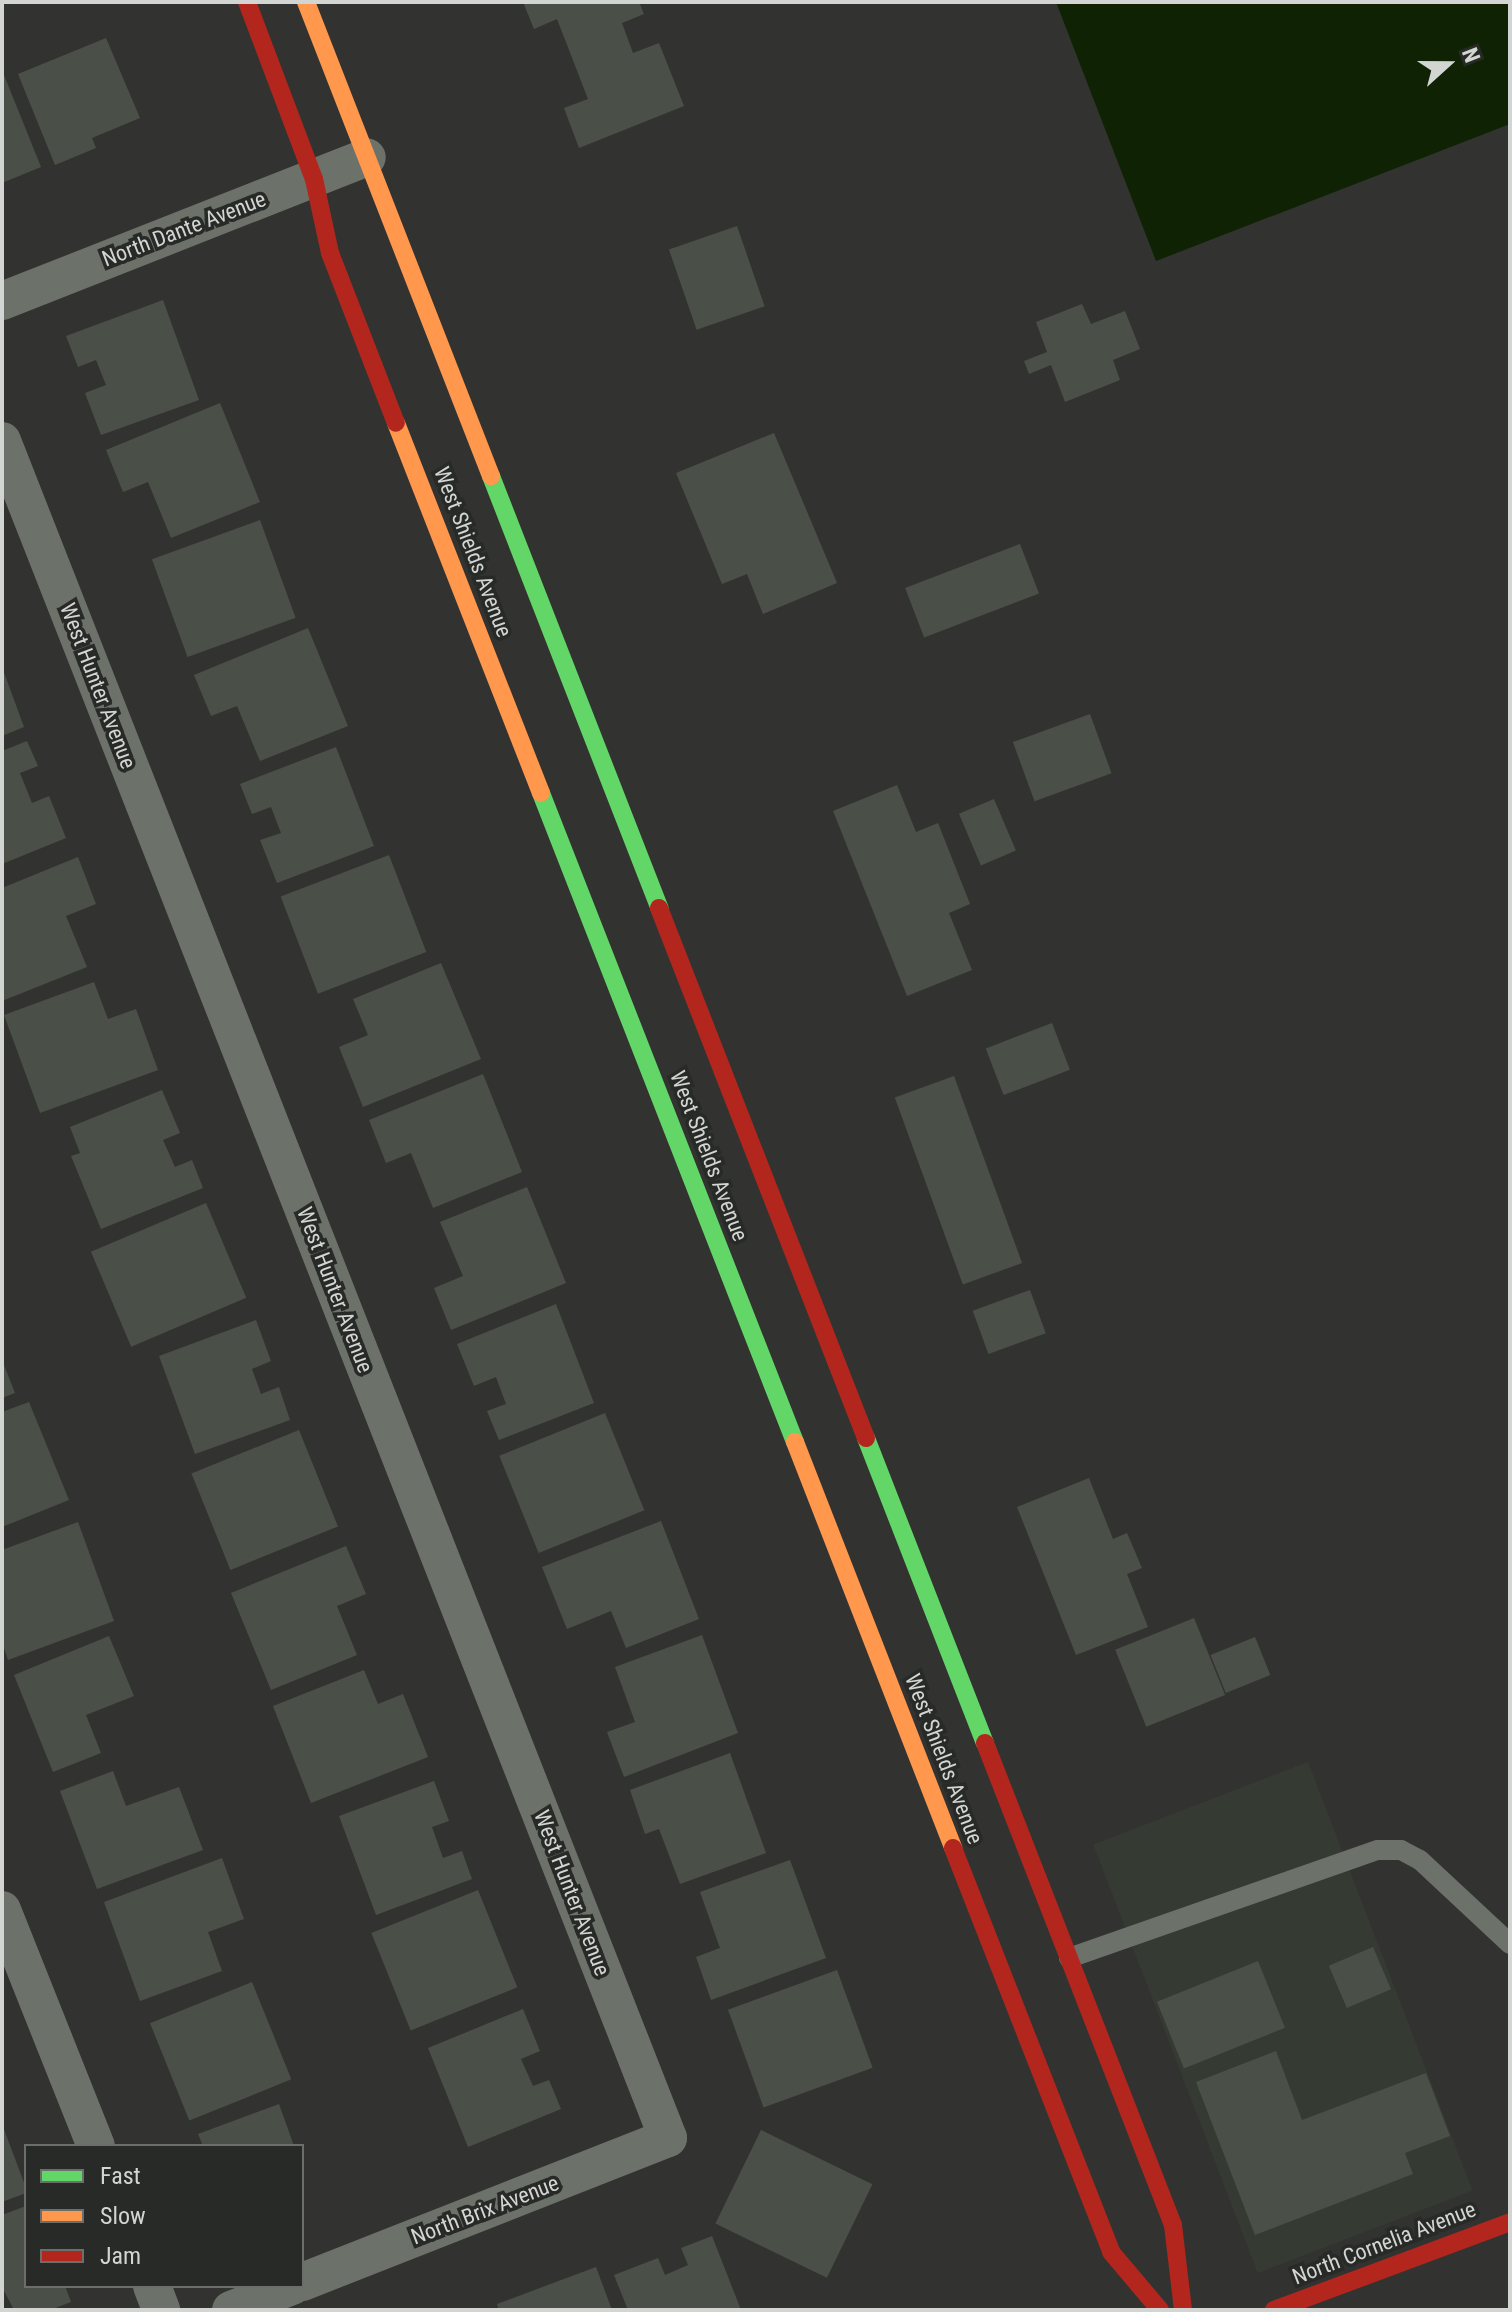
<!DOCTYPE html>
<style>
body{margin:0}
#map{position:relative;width:1512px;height:2312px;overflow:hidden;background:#323331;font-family:"Roboto Condensed",sans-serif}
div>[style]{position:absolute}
.built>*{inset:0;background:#353b32;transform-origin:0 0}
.water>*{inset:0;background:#0f2304}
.building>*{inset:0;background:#4a5047;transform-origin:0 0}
.lane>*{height:20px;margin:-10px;padding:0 10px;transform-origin:10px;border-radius:10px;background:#6c7169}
.street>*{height:38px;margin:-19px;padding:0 19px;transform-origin:19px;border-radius:19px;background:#6c7169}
.fast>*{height:18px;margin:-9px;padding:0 9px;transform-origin:9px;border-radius:9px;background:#63d668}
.slow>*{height:18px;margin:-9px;padding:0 9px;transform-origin:9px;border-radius:9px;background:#ff974d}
.jam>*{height:18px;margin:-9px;padding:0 9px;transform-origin:9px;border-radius:9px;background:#b3261e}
span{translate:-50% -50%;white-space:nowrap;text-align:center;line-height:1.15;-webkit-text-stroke:7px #272a26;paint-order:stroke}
.street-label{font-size:22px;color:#d3d5d3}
.frame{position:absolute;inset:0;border:4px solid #d3d5d3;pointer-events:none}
.legend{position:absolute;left:24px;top:2144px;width:280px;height:144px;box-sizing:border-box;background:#272a26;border:2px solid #6c6e6b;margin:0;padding:10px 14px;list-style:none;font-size:24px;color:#d3d5d3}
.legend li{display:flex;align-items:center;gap:16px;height:40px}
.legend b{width:40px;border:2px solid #6c6e6b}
.north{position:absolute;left:1408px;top:24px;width:80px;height:80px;-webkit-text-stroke:6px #272a26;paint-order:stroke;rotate:69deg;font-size:22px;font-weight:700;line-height:32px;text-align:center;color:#d3d5d3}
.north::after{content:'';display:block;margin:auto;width:28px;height:36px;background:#d3d5d3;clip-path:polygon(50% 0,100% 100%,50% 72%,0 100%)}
</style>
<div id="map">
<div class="built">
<div style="left:1308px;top:1762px;width:459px;height:230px;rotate:69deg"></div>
</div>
<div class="water">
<div style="clip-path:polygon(1056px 2px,1510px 2px,1510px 124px,1156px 261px)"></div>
</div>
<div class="building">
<div style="clip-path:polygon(523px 2px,639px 2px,644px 14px,622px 23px,633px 53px,659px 43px,684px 106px,579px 148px,564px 108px,588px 99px,557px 19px,534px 29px)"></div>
<div style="clip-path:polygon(106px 38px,140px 118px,92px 138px,96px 148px,55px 165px,18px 74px)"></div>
<div style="clip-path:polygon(2px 70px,41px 167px,2px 183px)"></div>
<div style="left:737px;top:226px;width:85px;height:72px;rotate:71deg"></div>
<div style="clip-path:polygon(163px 300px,199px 400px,101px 435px,85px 393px,106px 385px,96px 360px,78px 367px,66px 336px)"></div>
<div style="clip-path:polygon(1082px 304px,1091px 324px,1125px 311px,1140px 349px,1113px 360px,1120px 380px,1065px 402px,1051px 365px,1029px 374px,1024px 361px,1047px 352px,1036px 322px)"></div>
<div style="clip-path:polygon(220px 403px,260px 502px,171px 538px,148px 482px,123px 492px,106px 450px)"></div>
<div style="clip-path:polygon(774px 433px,837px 583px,763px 614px,747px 574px,722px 584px,676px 473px)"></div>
<div style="left:260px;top:520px;width:104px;height:115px;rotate:70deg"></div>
<div style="left:1020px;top:544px;width:53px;height:123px;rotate:69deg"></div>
<div style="clip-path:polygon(308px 628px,348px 726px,260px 761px,237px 706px,211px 716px,194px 675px)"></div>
<div style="clip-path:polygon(2px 667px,24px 727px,2px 736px)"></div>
<div style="left:1090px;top:714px;width:63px;height:82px;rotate:70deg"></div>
<div style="clip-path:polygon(27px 741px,38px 766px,20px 773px,32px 803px,49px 796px,66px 838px,2px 864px,2px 751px)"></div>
<div style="clip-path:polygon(336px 747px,374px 846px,277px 883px,260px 840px,281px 833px,271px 807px,252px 814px,240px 784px)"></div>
<div style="clip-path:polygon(897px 785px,916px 832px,938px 823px,970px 904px,949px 913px,972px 970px,907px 996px,833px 811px)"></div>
<div style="left:994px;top:799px;width:56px;height:38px;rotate:67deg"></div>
<div style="left:389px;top:855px;width:104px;height:116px;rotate:69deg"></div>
<div style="clip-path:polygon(78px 857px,96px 904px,66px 916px,87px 967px,2px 1001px,2px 888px)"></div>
<div style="clip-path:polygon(441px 963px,481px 1059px,363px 1107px,339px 1047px,368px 1035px,353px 999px)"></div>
<div style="clip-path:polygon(94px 982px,108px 1019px,136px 1009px,158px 1070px,40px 1113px,4px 1015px)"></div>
<div style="left:1052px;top:1023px;width:50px;height:71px;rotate:69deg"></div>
<div style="clip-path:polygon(483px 1074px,522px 1172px,433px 1208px,411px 1153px,386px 1163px,369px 1120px)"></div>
<div style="left:954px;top:1076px;width:199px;height:63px;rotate:70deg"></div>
<div style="clip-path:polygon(162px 1090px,180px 1133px,163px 1140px,175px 1167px,192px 1160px,203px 1188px,101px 1229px,71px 1156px,80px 1153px,70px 1127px)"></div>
<div style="clip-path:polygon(527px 1187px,566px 1283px,451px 1330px,434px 1288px,463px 1276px,440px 1222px)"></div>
<div style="left:206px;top:1203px;width:103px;height:125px;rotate:67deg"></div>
<div style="left:1030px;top:1290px;width:46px;height:61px;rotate:70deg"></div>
<div style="clip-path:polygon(556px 1304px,594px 1403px,499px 1440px,487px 1411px,506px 1404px,496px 1377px,474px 1386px,457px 1344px)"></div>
<div style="clip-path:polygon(256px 1320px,271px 1361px,252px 1369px,261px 1394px,279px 1387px,290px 1420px,195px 1454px,159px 1356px)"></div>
<div style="clip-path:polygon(2px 1360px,15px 1393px,2px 1398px)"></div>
<div style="clip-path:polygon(29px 1402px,69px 1500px,2px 1527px,2px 1412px)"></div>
<div style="left:605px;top:1413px;width:105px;height:114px;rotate:68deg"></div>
<div style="left:299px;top:1430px;width:104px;height:116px;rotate:68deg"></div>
<div style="clip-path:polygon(1089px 1478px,1113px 1539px,1127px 1533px,1142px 1568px,1127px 1574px,1148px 1627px,1076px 1655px,1017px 1507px)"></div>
<div style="clip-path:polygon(661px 1521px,699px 1619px,626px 1648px,611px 1611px,567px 1629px,542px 1567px)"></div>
<div style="clip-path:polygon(78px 1522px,114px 1621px,8px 1660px,2px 1642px,2px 1550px)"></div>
<div style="clip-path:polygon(346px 1546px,366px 1594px,337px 1606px,357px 1655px,271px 1690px,231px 1593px)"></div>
<div style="left:1194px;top:1618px;width:83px;height:85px;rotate:68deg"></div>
<div style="clip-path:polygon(702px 1635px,738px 1733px,624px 1777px,607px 1732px,635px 1722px,615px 1667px)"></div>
<div style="clip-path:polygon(109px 1636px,134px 1696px,86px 1715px,101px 1753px,53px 1772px,14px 1675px)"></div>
<div style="left:1255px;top:1637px;width:41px;height:48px;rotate:68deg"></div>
<div style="clip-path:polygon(364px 1670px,378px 1704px,403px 1694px,428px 1757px,311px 1803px,273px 1706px)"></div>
<div style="clip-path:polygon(730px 1753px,766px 1853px,680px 1884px,659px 1829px,645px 1834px,630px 1790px)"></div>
<div style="clip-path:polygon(113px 1771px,126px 1806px,179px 1787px,203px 1850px,97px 1889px,60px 1791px)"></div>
<div style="clip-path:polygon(434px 1781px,449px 1821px,432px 1827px,443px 1858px,462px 1851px,472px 1879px,376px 1915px,339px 1816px)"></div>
<div style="clip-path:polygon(222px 1858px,244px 1919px,208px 1932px,222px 1971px,140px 2001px,104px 1902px)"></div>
<div style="clip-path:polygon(790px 1860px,826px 1958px,711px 2000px,696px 1957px,720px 1948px,700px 1892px)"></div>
<div style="left:478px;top:1890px;width:105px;height:115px;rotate:68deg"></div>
<div style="left:1373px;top:1947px;width:46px;height:48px;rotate:67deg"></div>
<div style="left:1258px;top:1961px;width:72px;height:109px;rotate:68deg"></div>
<div style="left:837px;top:1970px;width:104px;height:116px;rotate:70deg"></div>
<div style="left:252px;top:1982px;width:105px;height:110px;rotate:68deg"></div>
<div style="clip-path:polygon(523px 2009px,540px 2051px,521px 2059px,533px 2086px,549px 2080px,561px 2109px,468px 2147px,428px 2048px)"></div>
<div style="clip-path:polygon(1276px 2051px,1302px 2120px,1426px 2073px,1450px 2136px,1405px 2153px,1413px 2174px,1255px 2235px,1196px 2082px)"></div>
<div style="clip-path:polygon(279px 2104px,294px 2146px,203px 2146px,198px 2134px)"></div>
<div style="clip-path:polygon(2px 2124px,26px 2188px,26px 2193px,2px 2202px)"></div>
<div style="left:761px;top:2130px;width:124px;height:104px;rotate:26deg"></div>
<div style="clip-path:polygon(26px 2206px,26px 2286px,65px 2286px,71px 2302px,50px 2310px,14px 2310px,2px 2287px,2px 2215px)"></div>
<div style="clip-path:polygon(712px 2236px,741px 2310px,628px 2310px,614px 2275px,658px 2258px,665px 2275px,688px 2265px,681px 2248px)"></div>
<div style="clip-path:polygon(596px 2267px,612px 2310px,499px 2310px,497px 2304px)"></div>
</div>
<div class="lane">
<div style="left:1069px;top:1958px;width:327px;rotate:-19.3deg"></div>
<div style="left:1378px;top:1850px;width:23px"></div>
<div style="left:1401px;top:1850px;width:21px;rotate:28deg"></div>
<div style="left:1420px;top:1860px;width:123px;rotate:43deg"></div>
</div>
<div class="street">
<div style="left:2px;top:301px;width:392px;rotate:-21.5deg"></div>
<div style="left:2px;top:441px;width:1823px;rotate:68.57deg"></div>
<div style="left:668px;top:2138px;width:393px;rotate:158.5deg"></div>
<div style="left:2px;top:1910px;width:254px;rotate:68.3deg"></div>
<div style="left:152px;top:2286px;width:26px;rotate:69deg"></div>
<div style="left:231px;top:2310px;width:66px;rotate:-21.5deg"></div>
</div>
<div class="fast">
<div style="left:491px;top:476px;width:464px;rotate:68.7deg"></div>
<div style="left:541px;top:793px;width:697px;rotate:68.63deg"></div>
<div style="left:866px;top:1438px;width:327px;rotate:68.7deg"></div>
</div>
<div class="slow">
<div style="left:306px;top:2px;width:509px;rotate:68.68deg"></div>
<div style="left:396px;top:423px;width:397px;rotate:68.6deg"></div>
<div style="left:795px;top:1442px;width:436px;rotate:68.7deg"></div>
</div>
<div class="jam">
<div style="left:247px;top:2px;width:189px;rotate:69.3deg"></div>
<div style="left:314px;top:179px;width:76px;rotate:77.8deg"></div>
<div style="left:330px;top:253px;width:182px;rotate:68.8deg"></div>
<div style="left:659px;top:908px;width:569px;rotate:68.67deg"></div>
<div style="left:985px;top:1743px;width:517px;rotate:68.69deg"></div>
<div style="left:1173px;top:2225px;width:86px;rotate:83.3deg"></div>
<div style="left:953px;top:1848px;width:434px;rotate:68.6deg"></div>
<div style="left:1111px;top:2252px;width:76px;rotate:49.8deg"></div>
<div style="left:1274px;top:2310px;width:252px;rotate:-20.4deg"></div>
</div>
<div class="street-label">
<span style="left:184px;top:229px;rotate:-21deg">North Dante Avenue</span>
<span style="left:473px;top:552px;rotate:69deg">West Shields Avenue</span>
<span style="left:98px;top:686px;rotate:69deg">West Hunter Avenue</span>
<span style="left:709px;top:1156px;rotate:69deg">West Shields Avenue</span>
<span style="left:335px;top:1290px;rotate:69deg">West Hunter Avenue</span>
<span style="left:944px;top:1759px;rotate:69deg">West Shields Avenue</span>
<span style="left:572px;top:1893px;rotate:69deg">West Hunter Avenue</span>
<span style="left:485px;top:2210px;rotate:-21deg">North Brix Avenue</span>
<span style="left:1384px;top:2243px;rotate:-21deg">North Cornelia Avenue</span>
</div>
<div class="frame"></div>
<ul class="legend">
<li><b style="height:10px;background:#63d668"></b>Fast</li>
<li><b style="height:10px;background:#ff974d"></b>Slow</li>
<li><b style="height:10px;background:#b3261e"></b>Jam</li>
</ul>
<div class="north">N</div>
</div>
